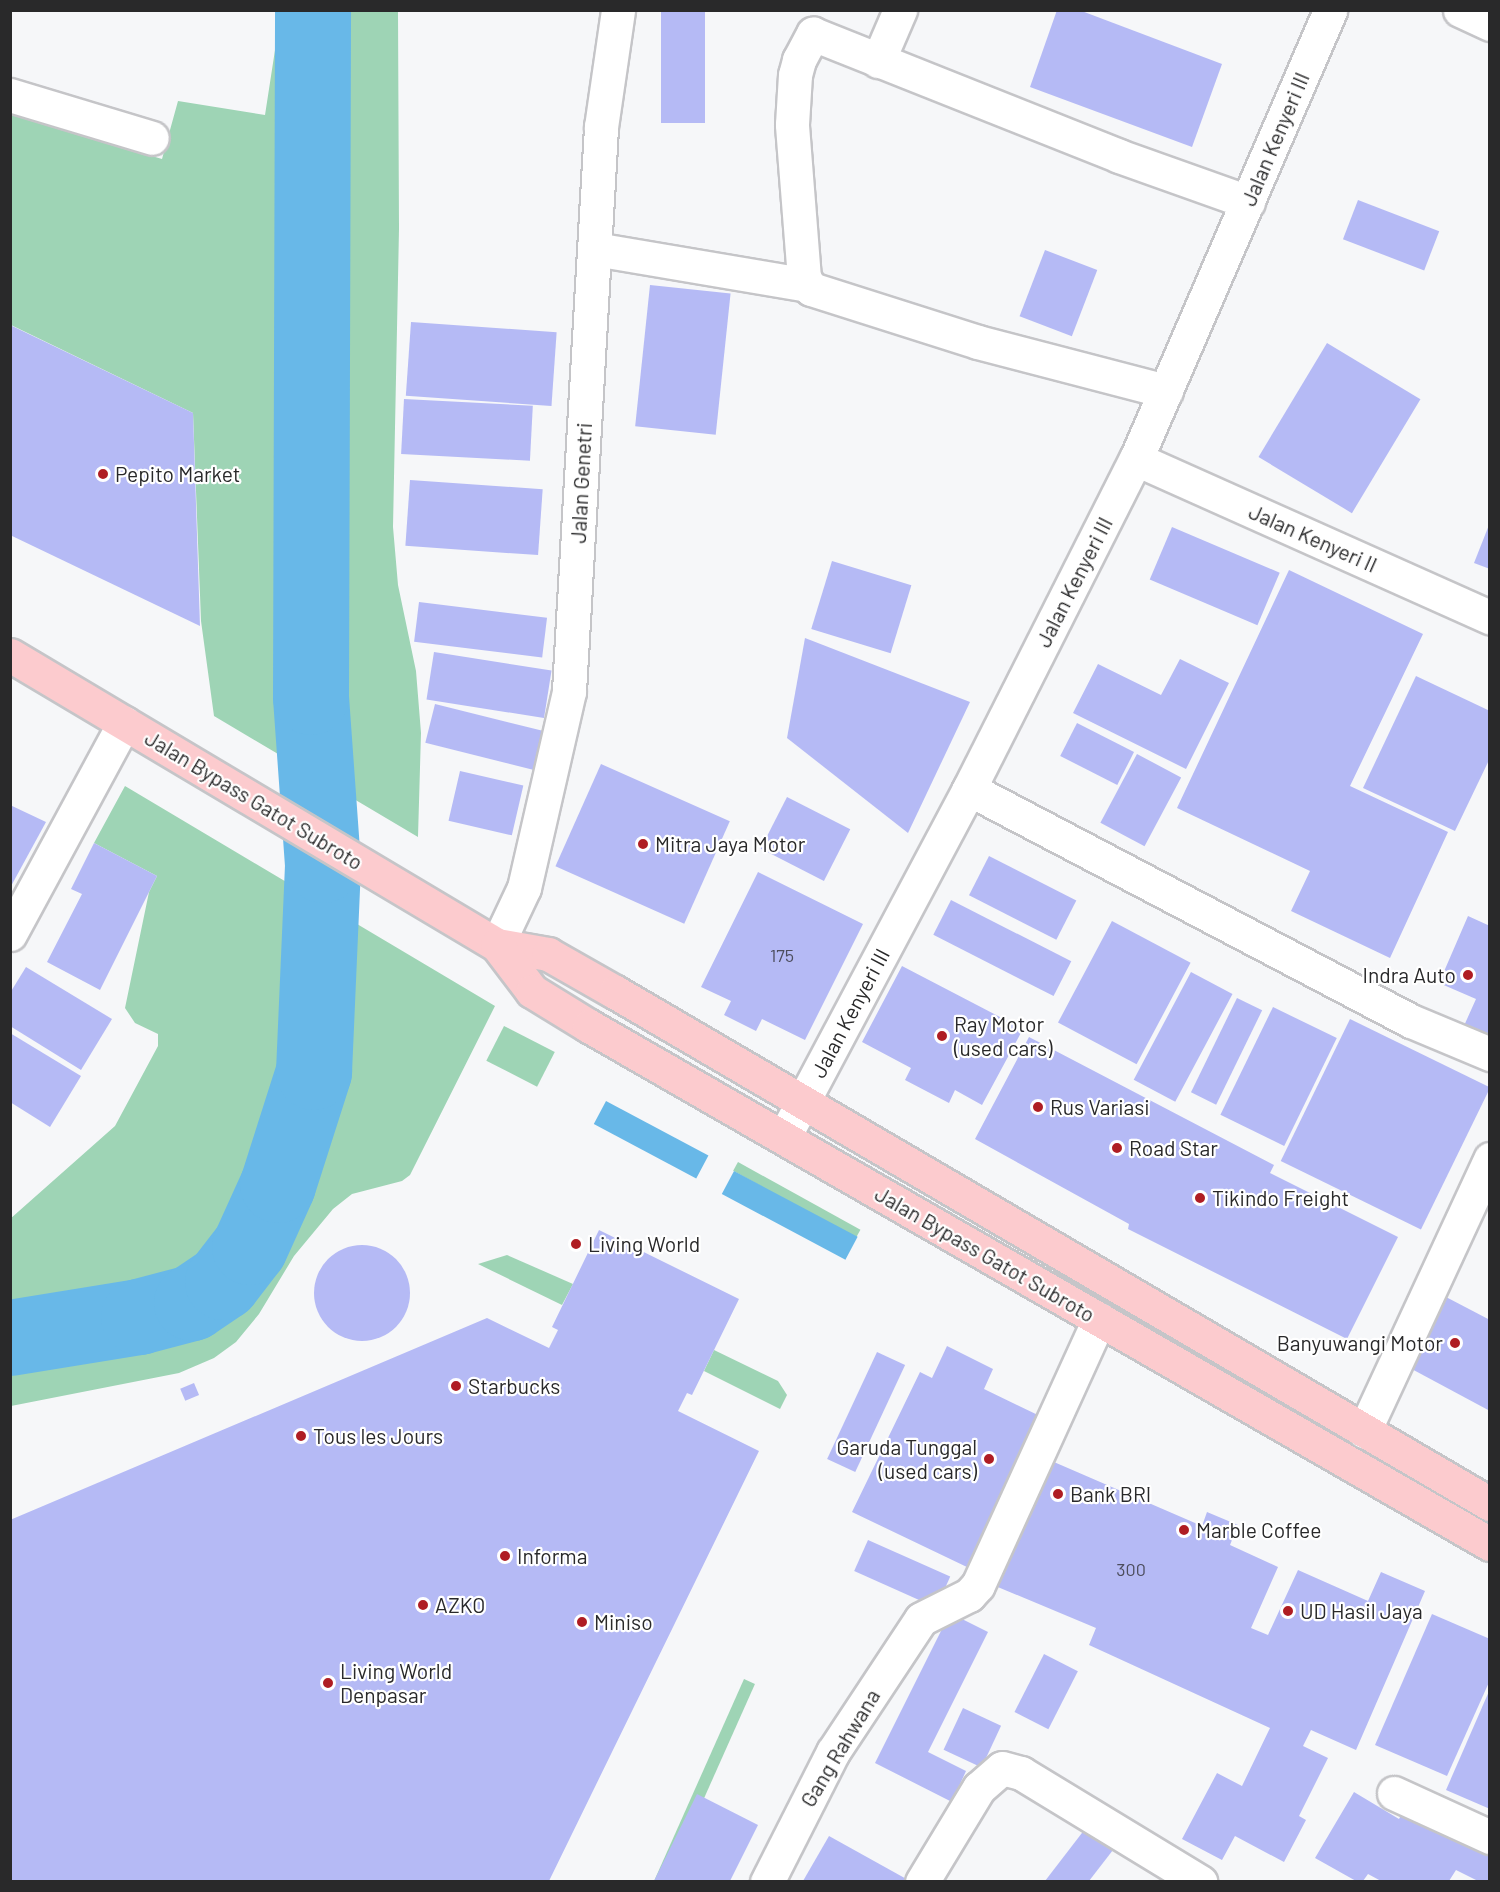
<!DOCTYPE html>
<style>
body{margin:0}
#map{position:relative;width:1500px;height:1892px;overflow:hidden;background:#f6f7f9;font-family:Barlow,sans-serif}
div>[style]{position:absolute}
.green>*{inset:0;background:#9ed4b5;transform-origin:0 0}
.water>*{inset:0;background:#68b8e8;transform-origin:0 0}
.river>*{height:76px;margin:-38px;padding:0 38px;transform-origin:38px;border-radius:38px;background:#68b8e8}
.building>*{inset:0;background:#b5baf5;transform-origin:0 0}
.round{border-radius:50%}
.roads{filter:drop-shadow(2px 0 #c5c5c8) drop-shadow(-2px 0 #c5c5c8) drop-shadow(0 2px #c5c5c8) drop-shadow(0 -2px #c5c5c8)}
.minor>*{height:33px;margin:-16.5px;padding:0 16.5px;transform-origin:16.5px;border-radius:16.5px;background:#fff}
.trunk>*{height:33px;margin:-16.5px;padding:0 16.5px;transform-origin:16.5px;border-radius:16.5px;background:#fccbce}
.dots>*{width:16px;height:16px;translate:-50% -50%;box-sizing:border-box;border:3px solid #fff;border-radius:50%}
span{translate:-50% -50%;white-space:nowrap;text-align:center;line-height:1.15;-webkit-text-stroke:4.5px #fff;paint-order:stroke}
.number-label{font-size:18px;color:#4c4d5d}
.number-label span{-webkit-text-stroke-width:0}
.street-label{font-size:21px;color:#29292a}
.poi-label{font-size:21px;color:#29292a}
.left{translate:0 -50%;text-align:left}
.right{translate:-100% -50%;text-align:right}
.frame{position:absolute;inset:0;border:12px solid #29292a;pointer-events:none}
</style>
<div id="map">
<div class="green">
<div style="clip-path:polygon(281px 11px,398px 11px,399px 229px,393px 527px,398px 585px,416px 671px,421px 733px,418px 837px,214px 716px,201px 621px,193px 413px,11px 325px,10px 114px,162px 159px,178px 101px,265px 115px)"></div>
<div style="clip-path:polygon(125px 786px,495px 1006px,410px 1175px,402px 1181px,352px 1194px,333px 1209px,294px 1256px,259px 1314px,236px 1342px,214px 1358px,179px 1373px,11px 1406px,10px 1219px,115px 1126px,158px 1046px,158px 1034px,135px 1023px,125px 1008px,149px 892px,157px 876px,94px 843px)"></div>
<div style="left:504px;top:1026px;width:57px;height:39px;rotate:27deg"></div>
<div style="left:738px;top:1162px;width:140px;height:10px;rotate:29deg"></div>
<div style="clip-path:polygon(507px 1255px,573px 1284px,562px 1305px,478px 1264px)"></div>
<div style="clip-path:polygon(714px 1350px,778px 1381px,787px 1395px,780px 1409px,704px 1371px)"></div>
<div style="left:744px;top:1679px;width:12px;height:228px;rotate:24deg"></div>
</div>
<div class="water">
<div style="left:606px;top:1101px;width:116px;height:26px;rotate:28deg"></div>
<div style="left:734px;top:1171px;width:140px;height:26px;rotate:28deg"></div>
</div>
<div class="river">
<div style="left:10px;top:1338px;width:131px;rotate:-9.2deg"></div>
<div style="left:139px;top:1317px;width:55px;rotate:-14.8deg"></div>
<div style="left:192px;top:1303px;width:37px;rotate:-34deg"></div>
<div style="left:223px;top:1282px;width:44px;rotate:-52.4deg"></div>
<div style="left:250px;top:1247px;width:68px;rotate:-65.7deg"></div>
<div style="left:278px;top:1185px;width:119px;rotate:-72.3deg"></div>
<div style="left:314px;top:1072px;width:207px;rotate:-87.5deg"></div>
<div style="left:323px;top:865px;width:168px;rotate:-94.1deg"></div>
<div style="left:311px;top:697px;width:687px;rotate:-89.83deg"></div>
</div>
<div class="building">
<div style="left:661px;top:10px;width:44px;height:113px"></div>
<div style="clip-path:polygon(1057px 10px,1079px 10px,1222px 64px,1192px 147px,1030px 87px)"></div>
<div style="left:1358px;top:200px;width:87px;height:42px;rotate:21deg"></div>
<div style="left:1045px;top:250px;width:56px;height:71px;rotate:21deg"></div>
<div style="left:650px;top:285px;width:81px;height:142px;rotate:6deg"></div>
<div style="left:411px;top:322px;width:146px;height:74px;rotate:4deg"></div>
<div style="clip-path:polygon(10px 325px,193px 413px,200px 626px,10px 535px)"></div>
<div style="left:1327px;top:343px;width:109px;height:133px;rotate:31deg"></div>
<div style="left:404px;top:399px;width:129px;height:55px;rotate:3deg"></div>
<div style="left:410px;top:480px;width:133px;height:66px;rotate:4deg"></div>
<div style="clip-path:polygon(1489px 525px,1490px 525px,1490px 569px,1474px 563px)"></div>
<div style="left:1172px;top:527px;width:117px;height:57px;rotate:23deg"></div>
<div style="left:832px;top:561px;width:83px;height:71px;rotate:17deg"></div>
<div style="clip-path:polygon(1289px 570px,1423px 634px,1350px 786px,1448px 832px,1390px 958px,1291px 911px,1310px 871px,1177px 808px)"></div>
<div style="left:419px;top:602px;width:129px;height:40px;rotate:7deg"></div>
<div style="clip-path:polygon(805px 638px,970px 702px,908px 833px,787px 738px)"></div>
<div style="left:434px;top:652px;width:119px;height:48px;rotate:9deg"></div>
<div style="clip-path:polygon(1180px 659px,1229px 683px,1186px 769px,1073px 713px,1098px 664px,1161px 695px)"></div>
<div style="clip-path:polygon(1416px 676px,1490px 711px,1490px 758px,1455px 831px,1363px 788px)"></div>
<div style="left:435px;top:704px;width:115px;height:40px;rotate:14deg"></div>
<div style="left:1077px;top:723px;width:64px;height:37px;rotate:27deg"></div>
<div style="left:1137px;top:754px;width:50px;height:78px;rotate:28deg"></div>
<div style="left:601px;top:764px;width:141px;height:112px;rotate:24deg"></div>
<div style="left:460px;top:771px;width:65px;height:51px;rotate:13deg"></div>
<div style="left:787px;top:797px;width:71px;height:58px;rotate:27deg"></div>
<div style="clip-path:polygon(10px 805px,46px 822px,10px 888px)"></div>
<div style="clip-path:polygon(94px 843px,157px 876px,100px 990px,47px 962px,82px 894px,71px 889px)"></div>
<div style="left:989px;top:856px;width:98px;height:44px;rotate:27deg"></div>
<div style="clip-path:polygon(758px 872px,863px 924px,805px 1040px,762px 1019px,756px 1031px,724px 1015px,731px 1001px,701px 987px)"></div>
<div style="left:951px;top:900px;width:135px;height:39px;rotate:27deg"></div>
<div style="clip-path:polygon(1468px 916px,1490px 926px,1490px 1040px,1463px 1028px,1476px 999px,1439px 983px)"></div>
<div style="left:1112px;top:921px;width:89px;height:115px;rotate:28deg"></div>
<div style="clip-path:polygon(902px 966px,1023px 1029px,982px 1105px,955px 1090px,949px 1103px,905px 1080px,911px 1068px,862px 1042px)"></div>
<div style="clip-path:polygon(26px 967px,112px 1019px,81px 1070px,10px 1026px,10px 993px)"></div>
<div style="left:1191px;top:972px;width:47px;height:122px;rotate:28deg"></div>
<div style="left:1237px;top:998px;width:28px;height:105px;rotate:26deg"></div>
<div style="left:1273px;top:1007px;width:71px;height:120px;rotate:26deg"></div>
<div style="left:1350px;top:1019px;width:156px;height:158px;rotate:26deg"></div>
<div style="clip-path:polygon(10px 1033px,81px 1076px,50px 1127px,10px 1102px)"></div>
<div style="clip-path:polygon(1029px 1037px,1274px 1165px,1270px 1173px,1398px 1237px,1347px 1339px,1128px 1229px,1129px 1224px,975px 1139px)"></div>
<div style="clip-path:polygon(599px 1230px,739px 1299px,692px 1395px,687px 1393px,678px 1411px,759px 1451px,549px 1881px,10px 1881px,10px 1520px,487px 1318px,549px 1348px,558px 1330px,552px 1327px)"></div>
<div class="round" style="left:314px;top:1245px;width:96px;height:96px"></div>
<div style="clip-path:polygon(1446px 1297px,1490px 1320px,1490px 1411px,1408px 1367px)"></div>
<div style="clip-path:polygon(947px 1346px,993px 1369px,984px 1389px,1042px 1417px,969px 1568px,852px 1512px,920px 1372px,932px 1378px)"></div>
<div style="left:877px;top:1352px;width:31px;height:118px;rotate:25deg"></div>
<div style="left:194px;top:1383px;width:13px;height:15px;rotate:67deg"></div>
<div style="clip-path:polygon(1047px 1459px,1202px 1526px,1207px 1512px,1238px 1525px,1230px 1545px,1278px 1567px,1251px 1628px,1268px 1635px,1298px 1570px,1368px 1601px,1381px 1572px,1425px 1591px,1356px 1750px,1311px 1730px,1303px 1746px,1328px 1758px,1299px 1816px,1306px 1820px,1284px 1862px,1235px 1836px,1222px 1860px,1182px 1839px,1217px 1773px,1242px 1786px,1270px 1728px,1089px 1645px,1096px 1628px,993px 1585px)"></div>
<div style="left:868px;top:1540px;width:90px;height:34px;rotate:24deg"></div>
<div style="clip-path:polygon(950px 1613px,988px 1632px,928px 1752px,966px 1771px,952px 1802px,875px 1763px)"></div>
<div style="clip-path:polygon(1432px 1614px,1490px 1639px,1490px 1680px,1447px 1776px,1375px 1745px)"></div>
<div style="left:1044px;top:1654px;width:38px;height:65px;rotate:27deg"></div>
<div style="clip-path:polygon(1490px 1689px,1490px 1809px,1446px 1790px)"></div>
<div style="left:963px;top:1708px;width:42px;height:46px;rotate:25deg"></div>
<div style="clip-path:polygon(1354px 1792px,1399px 1819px,1409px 1801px,1490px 1846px,1490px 1881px,1478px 1881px,1456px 1870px,1449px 1881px,1381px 1881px,1368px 1874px,1363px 1881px,1356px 1881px,1315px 1858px)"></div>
<div style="clip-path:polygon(697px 1794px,758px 1825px,730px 1881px,654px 1881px)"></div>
<div style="clip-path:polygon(1085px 1829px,1113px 1850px,1089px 1881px,1045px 1881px)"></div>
<div style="clip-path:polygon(829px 1836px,910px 1881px,803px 1881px)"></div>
</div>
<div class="roads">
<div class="minor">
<div style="left:1460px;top:10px;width:33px;rotate:25deg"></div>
<div style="left:878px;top:61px;width:56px;rotate:-66.7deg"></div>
<div style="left:10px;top:95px;width:148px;rotate:16.8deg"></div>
<div style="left:595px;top:249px;width:216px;rotate:9.6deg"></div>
<div style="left:1166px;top:391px;width:194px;rotate:-165.4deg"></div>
<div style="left:978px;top:342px;width:175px;rotate:-162.4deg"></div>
<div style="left:811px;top:289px;width:13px;rotate:-122deg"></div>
<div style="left:804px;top:278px;width:154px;rotate:-94.5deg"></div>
<div style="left:792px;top:124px;width:49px;rotate:-86.5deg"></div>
<div style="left:795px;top:75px;width:16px;rotate:-75deg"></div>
<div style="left:799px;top:60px;width:30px;rotate:-62deg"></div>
<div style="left:813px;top:34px;width:329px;rotate:21.7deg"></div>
<div style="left:1119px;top:156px;width:137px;rotate:19.6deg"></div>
<div style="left:1136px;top:459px;width:388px;rotate:24.1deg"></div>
<div style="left:969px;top:789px;width:499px;rotate:27.7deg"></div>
<div style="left:1411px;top:1021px;width:86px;rotate:22.7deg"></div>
<div style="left:10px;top:934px;width:240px;rotate:-61.6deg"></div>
<div style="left:497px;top:945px;width:63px;rotate:-64.7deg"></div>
<div style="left:524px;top:888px;width:202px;rotate:-77.1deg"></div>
<div style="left:569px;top:691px;width:565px;rotate:-86.75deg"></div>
<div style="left:601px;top:127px;width:118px;rotate:-81.7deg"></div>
<div style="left:784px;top:1137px;width:394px;rotate:-62deg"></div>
<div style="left:969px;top:789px;width:370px;rotate:-63.2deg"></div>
<div style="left:1136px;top:459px;width:489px;rotate:-66.6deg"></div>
<div style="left:1364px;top:1431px;width:300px;rotate:-65.1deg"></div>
<div style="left:1394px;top:1793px;width:106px;rotate:24.6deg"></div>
<div style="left:767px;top:1882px;width:146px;rotate:-63.1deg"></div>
<div style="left:833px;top:1752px;width:159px;rotate:-56.5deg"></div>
<div style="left:921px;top:1619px;width:54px;rotate:-26.6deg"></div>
<div style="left:969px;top:1595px;width:13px;rotate:-48deg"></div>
<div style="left:978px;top:1585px;width:292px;rotate:-65.5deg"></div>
<div style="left:922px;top:1882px;width:110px;rotate:-58.8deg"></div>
<div style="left:979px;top:1788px;width:30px;rotate:-41deg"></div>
<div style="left:1002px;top:1768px;width:20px;rotate:15deg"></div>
<div style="left:1021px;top:1773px;width:210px;rotate:31.3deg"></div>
</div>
<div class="trunk">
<div style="left:10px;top:655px;width:567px;rotate:30.77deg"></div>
<div style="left:497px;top:945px;width:52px;rotate:10deg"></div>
<div style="left:548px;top:954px;width:77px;rotate:29.6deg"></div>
<div style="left:615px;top:992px;width:1014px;rotate:30.33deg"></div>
<div style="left:497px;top:945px;width:58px;rotate:52.7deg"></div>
<div style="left:532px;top:991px;width:67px;rotate:31.6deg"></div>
<div style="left:589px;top:1026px;width:1039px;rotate:29.9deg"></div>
</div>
</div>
<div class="dots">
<div style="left:103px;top:474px;background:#af1d23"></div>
<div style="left:643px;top:844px;background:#af1d23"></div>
<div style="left:1468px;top:975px;background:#af1d23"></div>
<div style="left:942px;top:1036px;background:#af1d23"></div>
<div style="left:1038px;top:1107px;background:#af1d23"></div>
<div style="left:1117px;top:1148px;background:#af1d23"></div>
<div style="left:1200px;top:1198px;background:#af1d23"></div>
<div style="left:576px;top:1244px;background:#af1d23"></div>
<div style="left:1455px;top:1343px;background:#af1d23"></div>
<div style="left:456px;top:1386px;background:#af1d23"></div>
<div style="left:301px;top:1436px;background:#af1d23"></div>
<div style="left:989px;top:1459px;background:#af1d23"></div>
<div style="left:1058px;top:1494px;background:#af1d23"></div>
<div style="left:1184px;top:1530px;background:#af1d23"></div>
<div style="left:505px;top:1556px;background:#af1d23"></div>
<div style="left:423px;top:1605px;background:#af1d23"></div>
<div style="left:1288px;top:1611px;background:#af1d23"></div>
<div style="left:582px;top:1622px;background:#af1d23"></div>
<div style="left:328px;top:1683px;background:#af1d23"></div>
</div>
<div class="number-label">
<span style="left:782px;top:955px">175</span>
<span style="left:1131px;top:1569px">300</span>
</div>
<div class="street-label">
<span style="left:1275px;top:139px;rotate:-67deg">Jalan Kenyeri III</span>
<span style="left:581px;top:483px;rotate:-87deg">Jalan Genetri</span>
<span style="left:1313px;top:538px;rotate:24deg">Jalan Kenyeri II</span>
<span style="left:1074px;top:582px;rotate:-63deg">Jalan Kenyeri III</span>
<span style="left:254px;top:800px;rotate:31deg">Jalan Bypass Gatot Subroto</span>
<span style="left:850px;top:1013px;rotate:-62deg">Jalan Kenyeri III</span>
<span style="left:985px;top:1254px;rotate:30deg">Jalan Bypass Gatot Subroto</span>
<span style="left:840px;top:1748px;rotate:-59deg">Gang Rahwana</span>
</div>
<div class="poi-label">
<span class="left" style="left:115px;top:474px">Pepito Market</span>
<span class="left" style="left:655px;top:844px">Mitra Jaya Motor</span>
<span class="right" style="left:1456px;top:975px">Indra Auto</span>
<span class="left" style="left:954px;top:1036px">Ray Motor<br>(used cars)</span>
<span class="left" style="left:1050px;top:1107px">Rus Variasi</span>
<span class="left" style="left:1129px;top:1148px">Road Star</span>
<span class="left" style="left:1212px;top:1198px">Tikindo Freight</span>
<span class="left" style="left:588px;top:1244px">Living World</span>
<span class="right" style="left:1443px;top:1343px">Banyuwangi Motor</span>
<span class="left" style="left:468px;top:1386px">Starbucks</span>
<span class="left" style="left:313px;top:1436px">Tous les Jours</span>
<span class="right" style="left:977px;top:1459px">Garuda Tunggal<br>(used cars)</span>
<span class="left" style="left:1070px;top:1494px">Bank BRI</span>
<span class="left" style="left:1196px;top:1530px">Marble Coffee</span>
<span class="left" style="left:517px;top:1556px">Informa</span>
<span class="left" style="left:435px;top:1605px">AZKO</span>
<span class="left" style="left:1300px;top:1611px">UD Hasil Jaya</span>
<span class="left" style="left:594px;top:1622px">Miniso</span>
<span class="left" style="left:340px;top:1683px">Living World<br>Denpasar</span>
</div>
<div class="frame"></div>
</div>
